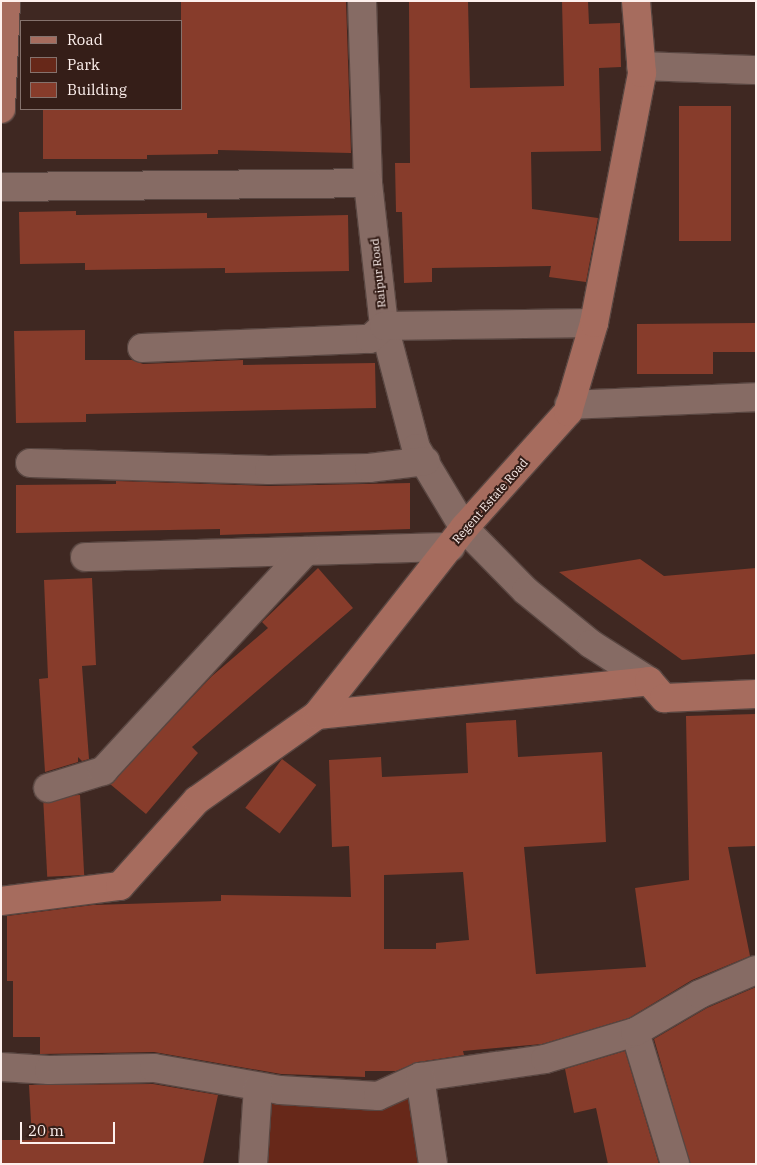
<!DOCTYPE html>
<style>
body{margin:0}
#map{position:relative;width:757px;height:1165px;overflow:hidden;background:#3f2822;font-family:"IBM Plex Serif",serif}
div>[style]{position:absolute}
.green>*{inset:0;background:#672819}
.building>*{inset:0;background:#873c2b;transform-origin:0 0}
.roads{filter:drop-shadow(1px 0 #594641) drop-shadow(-1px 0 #594641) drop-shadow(0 1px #594641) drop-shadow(0 -1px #594641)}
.street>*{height:28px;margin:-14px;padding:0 14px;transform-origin:14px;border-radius:14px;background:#866b64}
.secondary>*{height:28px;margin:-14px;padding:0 14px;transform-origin:14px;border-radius:14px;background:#a66c5e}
span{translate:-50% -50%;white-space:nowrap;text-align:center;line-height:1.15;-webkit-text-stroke:4px #351e18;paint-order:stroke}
.street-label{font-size:12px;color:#fdf0ed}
.frame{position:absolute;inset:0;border:2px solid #fdf0ed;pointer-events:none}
.legend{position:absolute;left:20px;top:20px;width:162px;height:90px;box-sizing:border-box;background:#351e18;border:1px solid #85726d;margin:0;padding:6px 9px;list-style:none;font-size:15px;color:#fdf0ed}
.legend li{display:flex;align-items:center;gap:10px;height:25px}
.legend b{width:25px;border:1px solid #85726d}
.scale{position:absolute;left:20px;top:1122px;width:95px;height:22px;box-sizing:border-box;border:2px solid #fdf0ed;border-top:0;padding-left:6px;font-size:15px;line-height:18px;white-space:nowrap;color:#fdf0ed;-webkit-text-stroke:4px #351e18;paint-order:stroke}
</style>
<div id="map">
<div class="green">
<div style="clip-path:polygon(411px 1095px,425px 1164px,255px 1164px,262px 1098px)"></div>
</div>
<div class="building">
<div style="clip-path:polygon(181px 1px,346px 1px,351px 153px,218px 150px,218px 154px,147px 155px,147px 159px,43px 159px,43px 109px,181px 109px)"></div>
<div style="clip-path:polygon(409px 1px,468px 1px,470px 88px,564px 86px,562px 1px,588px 1px,589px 24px,620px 23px,621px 67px,599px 68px,601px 151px,531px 152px,532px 209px,598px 218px,586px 282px,549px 277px,551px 266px,432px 268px,432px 282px,404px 283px,402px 212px,396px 212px,395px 163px,410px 163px)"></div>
<div style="left:731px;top:106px;width:135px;height:52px;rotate:90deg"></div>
<div style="clip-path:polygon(76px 211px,76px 215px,207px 213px,207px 218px,348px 215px,349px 271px,225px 273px,225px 268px,85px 270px,85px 263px,20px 264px,19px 212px)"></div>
<div style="clip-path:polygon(756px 323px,756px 352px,713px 352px,713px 374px,637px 374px,637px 324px)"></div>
<div style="clip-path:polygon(85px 330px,85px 360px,132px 360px,143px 364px,243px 360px,243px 365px,375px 363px,376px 408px,86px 414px,86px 422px,16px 423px,14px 331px)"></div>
<div style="clip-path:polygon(116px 481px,269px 486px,410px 483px,410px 529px,220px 535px,220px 529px,16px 533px,16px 485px,116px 484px)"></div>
<div style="clip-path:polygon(640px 559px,664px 576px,756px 568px,756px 654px,682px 660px,559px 572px)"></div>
<div style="clip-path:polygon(318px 568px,353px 608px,192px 747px,198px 753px,146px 814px,110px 784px,212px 676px,268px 628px,262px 622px)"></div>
<div style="clip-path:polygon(92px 578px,96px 665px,82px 666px,89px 759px,82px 761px,78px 757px,78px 762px,45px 772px,39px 679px,48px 678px,44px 580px)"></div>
<div style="clip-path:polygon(evenodd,756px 714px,756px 846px,728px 847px,750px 956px,692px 980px,629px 1018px,542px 1044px,463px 1051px,464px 1055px,418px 1062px,396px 1071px,365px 1071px,365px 1077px,281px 1074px,154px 1052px,40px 1054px,40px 1037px,13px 1037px,13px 981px,7px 981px,7px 916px,93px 905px,221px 901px,221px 895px,351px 897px,349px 846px,332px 847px,329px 760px,381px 757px,382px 777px,468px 773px,466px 723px,516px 720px,518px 757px,602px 752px,606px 842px,524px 847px,536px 974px,646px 967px,635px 888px,689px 880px,686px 716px,756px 714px,463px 872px,469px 940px,436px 943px,436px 949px,384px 949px,384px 875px,463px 872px)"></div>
<div style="left:282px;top:759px;width:43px;height:61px;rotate:37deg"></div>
<div style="left:80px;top:795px;width:80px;height:37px;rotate:87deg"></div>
<div style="clip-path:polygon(756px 987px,756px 1164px,690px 1164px,654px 1039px,707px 1008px)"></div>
<div style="clip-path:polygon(625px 1051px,659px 1164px,608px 1164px,596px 1108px,574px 1113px,565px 1069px)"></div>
<div style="clip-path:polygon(153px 1084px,218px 1095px,203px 1164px,1px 1164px,1px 1140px,32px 1140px,29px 1085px)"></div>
</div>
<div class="roads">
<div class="street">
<div style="left:362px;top:1px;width:182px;rotate:88.1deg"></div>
<div style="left:368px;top:183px;width:144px;rotate:83.6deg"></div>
<div style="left:384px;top:326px;width:126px;rotate:75.3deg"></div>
<div style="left:416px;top:448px;width:93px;rotate:59deg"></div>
<div style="left:464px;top:528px;width:88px;rotate:45.5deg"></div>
<div style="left:526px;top:591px;width:84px;rotate:39.2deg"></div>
<div style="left:591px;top:644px;width:69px;rotate:32.5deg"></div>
<div style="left:641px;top:66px;width:115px;rotate:2deg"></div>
<div style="left:1px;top:187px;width:367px;rotate:-0.6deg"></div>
<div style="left:142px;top:348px;width:228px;rotate:-2.3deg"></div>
<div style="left:370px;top:339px;width:19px;rotate:-43deg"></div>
<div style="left:384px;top:326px;width:210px;rotate:-0.8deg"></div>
<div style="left:569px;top:405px;width:187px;rotate:-2.4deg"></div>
<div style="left:30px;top:463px;width:239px;rotate:1.7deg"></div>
<div style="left:269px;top:470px;width:100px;rotate:-1.1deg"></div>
<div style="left:369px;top:468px;width:57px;rotate:-7deg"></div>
<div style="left:85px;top:557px;width:366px;rotate:-1.6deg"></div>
<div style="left:48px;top:788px;width:58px;rotate:-17.2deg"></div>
<div style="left:103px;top:771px;width:299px;rotate:-47.3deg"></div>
<div style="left:635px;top:1032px;width:138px;rotate:73.1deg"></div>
<div style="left:1px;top:1067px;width:48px;rotate:3.6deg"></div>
<div style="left:49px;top:1070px;width:105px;rotate:-1.1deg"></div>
<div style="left:154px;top:1068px;width:128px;rotate:9.9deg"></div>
<div style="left:280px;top:1090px;width:98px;rotate:3.5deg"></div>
<div style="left:378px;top:1096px;width:46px;rotate:-24.3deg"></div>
<div style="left:420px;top:1077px;width:126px;rotate:-8.2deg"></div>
<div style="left:545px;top:1059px;width:94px;rotate:-16.7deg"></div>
<div style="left:635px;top:1032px;width:75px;rotate:-30.3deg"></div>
<div style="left:700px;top:994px;width:61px;rotate:-23.2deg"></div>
<div style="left:420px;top:1077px;width:88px;rotate:81.5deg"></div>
<div style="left:253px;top:1164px;width:77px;rotate:-86.3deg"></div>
</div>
<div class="secondary">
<div style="left:1px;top:109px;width:108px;rotate:-87.3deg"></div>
<div style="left:317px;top:715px;width:334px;rotate:-5.8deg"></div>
<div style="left:649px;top:681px;width:23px;rotate:49deg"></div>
<div style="left:664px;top:698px;width:92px;rotate:-2.5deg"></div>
<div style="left:1px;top:901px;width:120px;rotate:-7.2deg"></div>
<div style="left:120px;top:886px;width:115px;rotate:-48.2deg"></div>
<div style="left:197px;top:800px;width:147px;rotate:-35.3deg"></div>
<div style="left:317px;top:715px;width:238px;rotate:-51.8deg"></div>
<div style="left:464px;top:528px;width:156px;rotate:-48.1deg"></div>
<div style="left:568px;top:412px;width:93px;rotate:-73.7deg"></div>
<div style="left:594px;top:323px;width:255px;rotate:-79.1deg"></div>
<div style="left:642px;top:73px;width:72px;rotate:-94.8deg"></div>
</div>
</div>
<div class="street-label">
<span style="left:378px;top:273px;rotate:-96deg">Raipur Road</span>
<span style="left:490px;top:501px;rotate:-49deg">Regent Estate Road</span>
</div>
<div class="frame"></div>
<ul class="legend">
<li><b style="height:6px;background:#a66c5e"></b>Road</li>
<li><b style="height:14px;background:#672819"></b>Park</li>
<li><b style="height:14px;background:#873c2b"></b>Building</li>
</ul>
<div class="scale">20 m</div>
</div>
